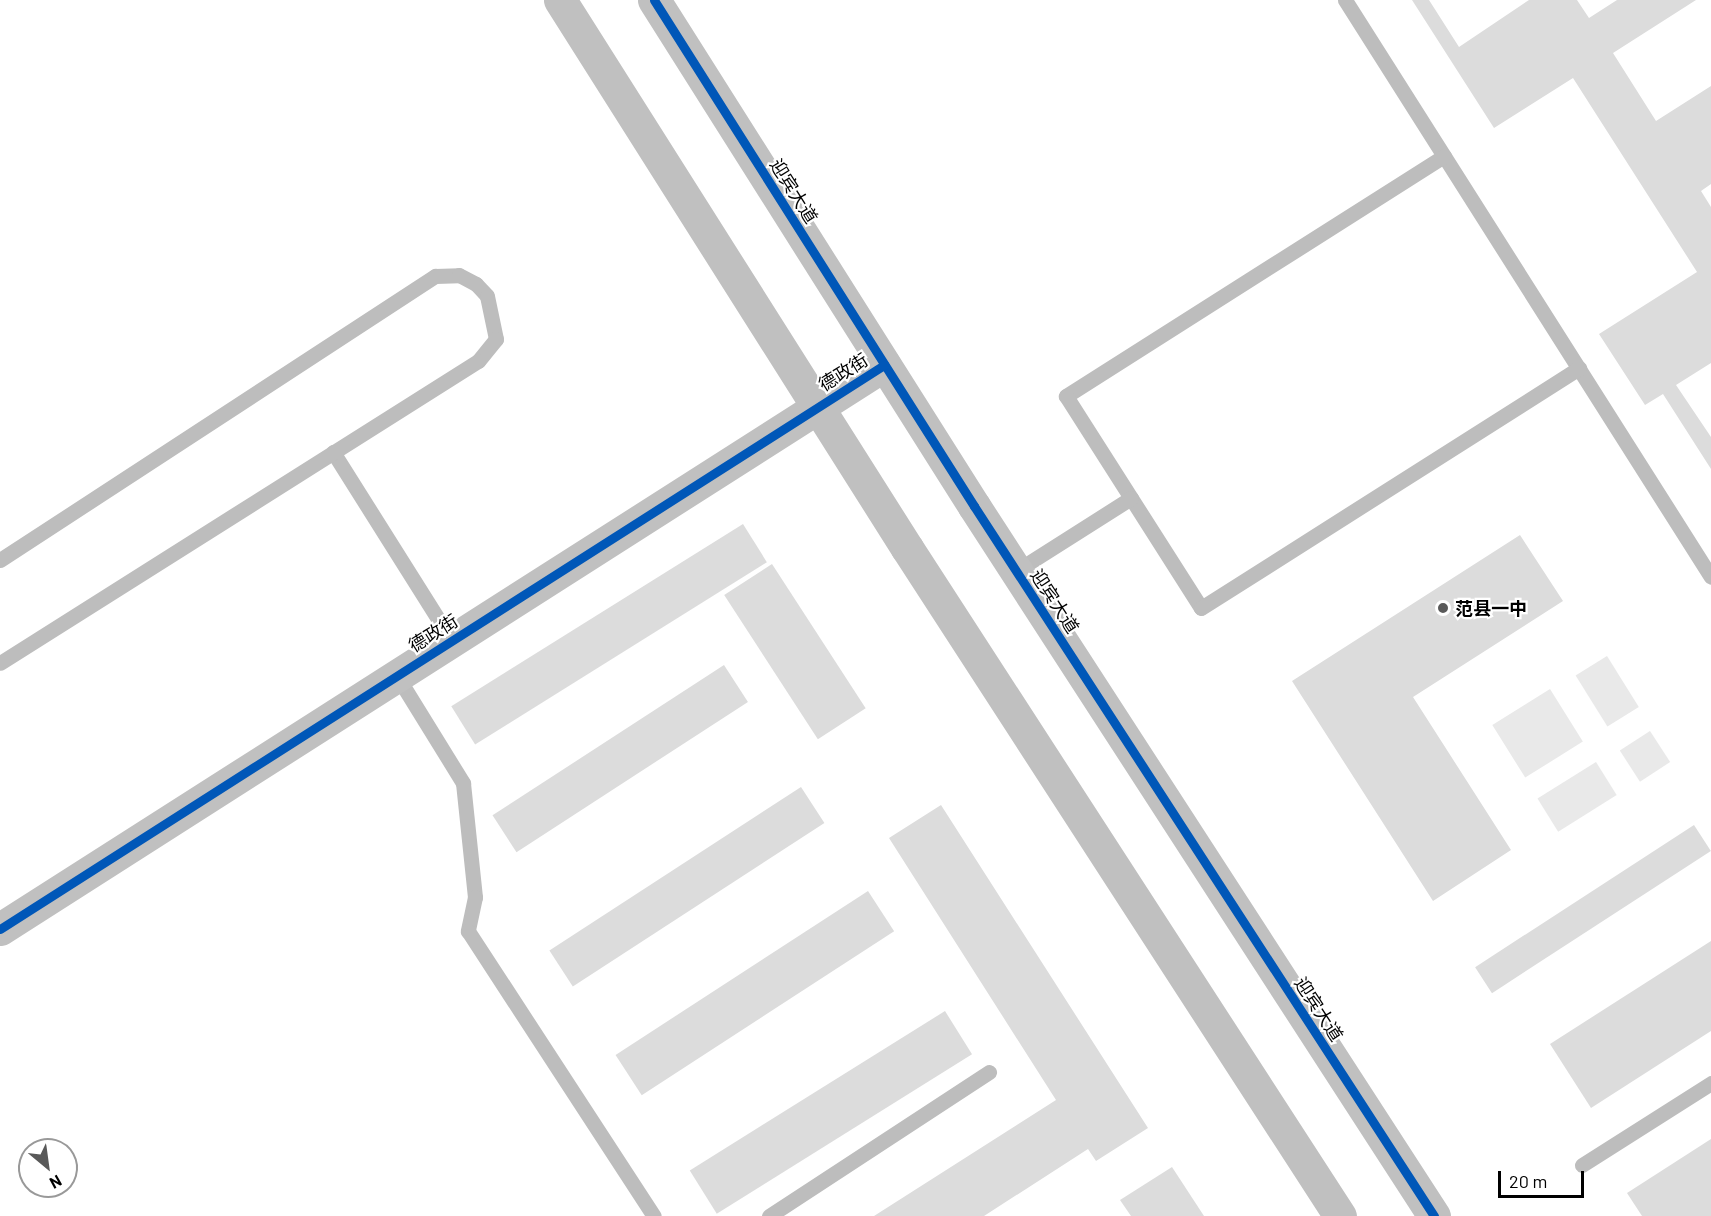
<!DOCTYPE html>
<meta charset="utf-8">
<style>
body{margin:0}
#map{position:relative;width:1711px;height:1216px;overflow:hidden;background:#fff;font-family:Barlow,"Noto Sans SC",sans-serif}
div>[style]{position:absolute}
.green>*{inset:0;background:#e9e9e9;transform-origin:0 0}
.building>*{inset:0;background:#dcdcdc;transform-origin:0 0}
.lane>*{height:15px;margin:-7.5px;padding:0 7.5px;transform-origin:7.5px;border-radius:7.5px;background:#bdbdbd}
.secondary>*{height:33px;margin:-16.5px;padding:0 16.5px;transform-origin:16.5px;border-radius:16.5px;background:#c0c0c0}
.cycleway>*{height:9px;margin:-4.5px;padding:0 4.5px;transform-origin:4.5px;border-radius:4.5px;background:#0057b8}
.dots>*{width:16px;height:16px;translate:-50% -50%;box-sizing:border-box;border:3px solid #fff;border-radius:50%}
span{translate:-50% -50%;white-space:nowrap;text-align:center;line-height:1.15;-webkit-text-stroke:4.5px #fff;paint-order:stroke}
.street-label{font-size:18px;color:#000}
.poi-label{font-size:18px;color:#000;font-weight:700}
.left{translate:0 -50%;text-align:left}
.north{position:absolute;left:18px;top:1138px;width:60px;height:60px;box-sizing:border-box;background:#fff;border:2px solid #999;border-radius:50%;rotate:151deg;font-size:16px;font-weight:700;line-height:24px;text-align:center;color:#000}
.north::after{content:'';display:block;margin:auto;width:21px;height:27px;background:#595959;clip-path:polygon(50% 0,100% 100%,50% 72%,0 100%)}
.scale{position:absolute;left:1498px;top:1171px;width:86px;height:27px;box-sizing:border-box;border:3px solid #000;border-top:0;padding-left:8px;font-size:18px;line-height:21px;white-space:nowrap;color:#000;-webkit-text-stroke:4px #fff;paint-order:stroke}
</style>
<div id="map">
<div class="green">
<div style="left:1607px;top:656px;width:60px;height:37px;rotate:58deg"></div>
<div style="left:1550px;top:689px;width:62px;height:68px;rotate:58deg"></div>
<div style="left:1650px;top:731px;width:37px;height:36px;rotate:57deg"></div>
<div style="left:1596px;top:762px;width:39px;height:69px;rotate:58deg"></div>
</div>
<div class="building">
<div style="clip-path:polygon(1412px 0,1429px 0,1459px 47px,1529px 0,1577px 0,1589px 18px,1617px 0,1696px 0,1613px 53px,1656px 121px,1711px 86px,1711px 184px,1701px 191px,1711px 207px,1711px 363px,1676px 385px,1711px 437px,1711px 469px,1663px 394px,1645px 405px,1599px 334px,1697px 272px,1573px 78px,1494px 128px)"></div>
<div style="left:743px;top:524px;width:45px;height:344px;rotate:58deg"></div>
<div style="clip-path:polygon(1520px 535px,1563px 601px,1413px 697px,1511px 850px,1433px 901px,1292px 681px)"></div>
<div style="left:772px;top:564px;width:172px;height:57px;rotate:57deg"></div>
<div style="left:724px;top:665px;width:44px;height:276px;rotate:57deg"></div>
<div style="left:801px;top:787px;width:43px;height:300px;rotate:57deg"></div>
<div style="clip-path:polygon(941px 805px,1148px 1128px,1096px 1161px,1088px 1149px,984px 1216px,874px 1216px,1056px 1100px,889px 838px)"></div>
<div style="left:1694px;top:825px;width:31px;height:261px;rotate:57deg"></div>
<div style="left:868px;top:891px;width:48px;height:301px;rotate:57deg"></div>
<div style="clip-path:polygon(1711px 941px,1711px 1031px,1591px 1108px,1550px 1044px)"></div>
<div style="left:945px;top:1011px;width:51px;height:301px;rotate:58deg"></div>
<div style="clip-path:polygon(1711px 1139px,1711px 1216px,1642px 1216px,1627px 1193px)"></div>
<div style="clip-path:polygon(1172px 1167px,1204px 1216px,1131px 1216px,1120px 1200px)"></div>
</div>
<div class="lane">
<div style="left:1345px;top:0;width:683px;rotate:57.61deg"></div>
<div style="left:1444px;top:156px;width:448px;rotate:147.6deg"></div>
<div style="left:1066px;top:396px;width:121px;rotate:57.5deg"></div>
<div style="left:1131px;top:498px;width:130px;rotate:57.5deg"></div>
<div style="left:1201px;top:608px;width:448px;rotate:-32.4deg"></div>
<div style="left:333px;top:452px;width:223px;rotate:57.8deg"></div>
<div style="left:0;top:560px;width:520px;rotate:-33.14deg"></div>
<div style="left:435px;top:276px;width:24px;rotate:-2deg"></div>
<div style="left:459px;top:275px;width:19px;rotate:28deg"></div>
<div style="left:476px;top:284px;width:16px;rotate:47deg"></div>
<div style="left:487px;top:296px;width:44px;rotate:78.2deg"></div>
<div style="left:496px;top:339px;width:28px;rotate:129deg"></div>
<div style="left:478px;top:361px;width:565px;rotate:147.72deg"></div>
<div style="left:1016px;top:571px;width:136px;rotate:-32.4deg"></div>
<div style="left:397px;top:676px;width:126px;rotate:58.3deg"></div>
<div style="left:463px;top:783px;width:115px;rotate:84deg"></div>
<div style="left:475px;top:897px;width:35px;rotate:102deg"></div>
<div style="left:468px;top:931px;width:340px;rotate:56.9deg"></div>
<div style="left:1582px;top:1165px;width:153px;rotate:-32.4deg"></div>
<div style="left:769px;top:1216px;width:263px;rotate:-33.2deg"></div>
</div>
<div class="secondary">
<div style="left:560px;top:0;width:649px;rotate:57.66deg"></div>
<div style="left:907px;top:548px;width:796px;rotate:57.05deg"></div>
<div style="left:654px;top:0;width:599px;rotate:57.69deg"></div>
<div style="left:974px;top:506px;width:846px;rotate:57.06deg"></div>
<div style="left:0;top:929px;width:1049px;rotate:-32.54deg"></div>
</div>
<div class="cycleway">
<div style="left:654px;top:0;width:599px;rotate:57.69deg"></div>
<div style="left:974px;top:506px;width:846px;rotate:57.06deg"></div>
<div style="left:0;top:929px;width:1049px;rotate:-32.54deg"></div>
</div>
<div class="dots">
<div style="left:1443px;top:608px;background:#595959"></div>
</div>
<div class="street-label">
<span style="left:794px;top:191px;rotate:58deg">迎宾大道</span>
<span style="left:843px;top:372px;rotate:-32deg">德政街</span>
<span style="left:1055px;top:601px;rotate:57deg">迎宾大道</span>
<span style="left:433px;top:633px;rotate:-32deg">德政街</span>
<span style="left:1319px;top:1009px;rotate:57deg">迎宾大道</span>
</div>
<div class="poi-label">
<span class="left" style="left:1455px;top:608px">范县一中</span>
</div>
<div class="north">N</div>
<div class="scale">20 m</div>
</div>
